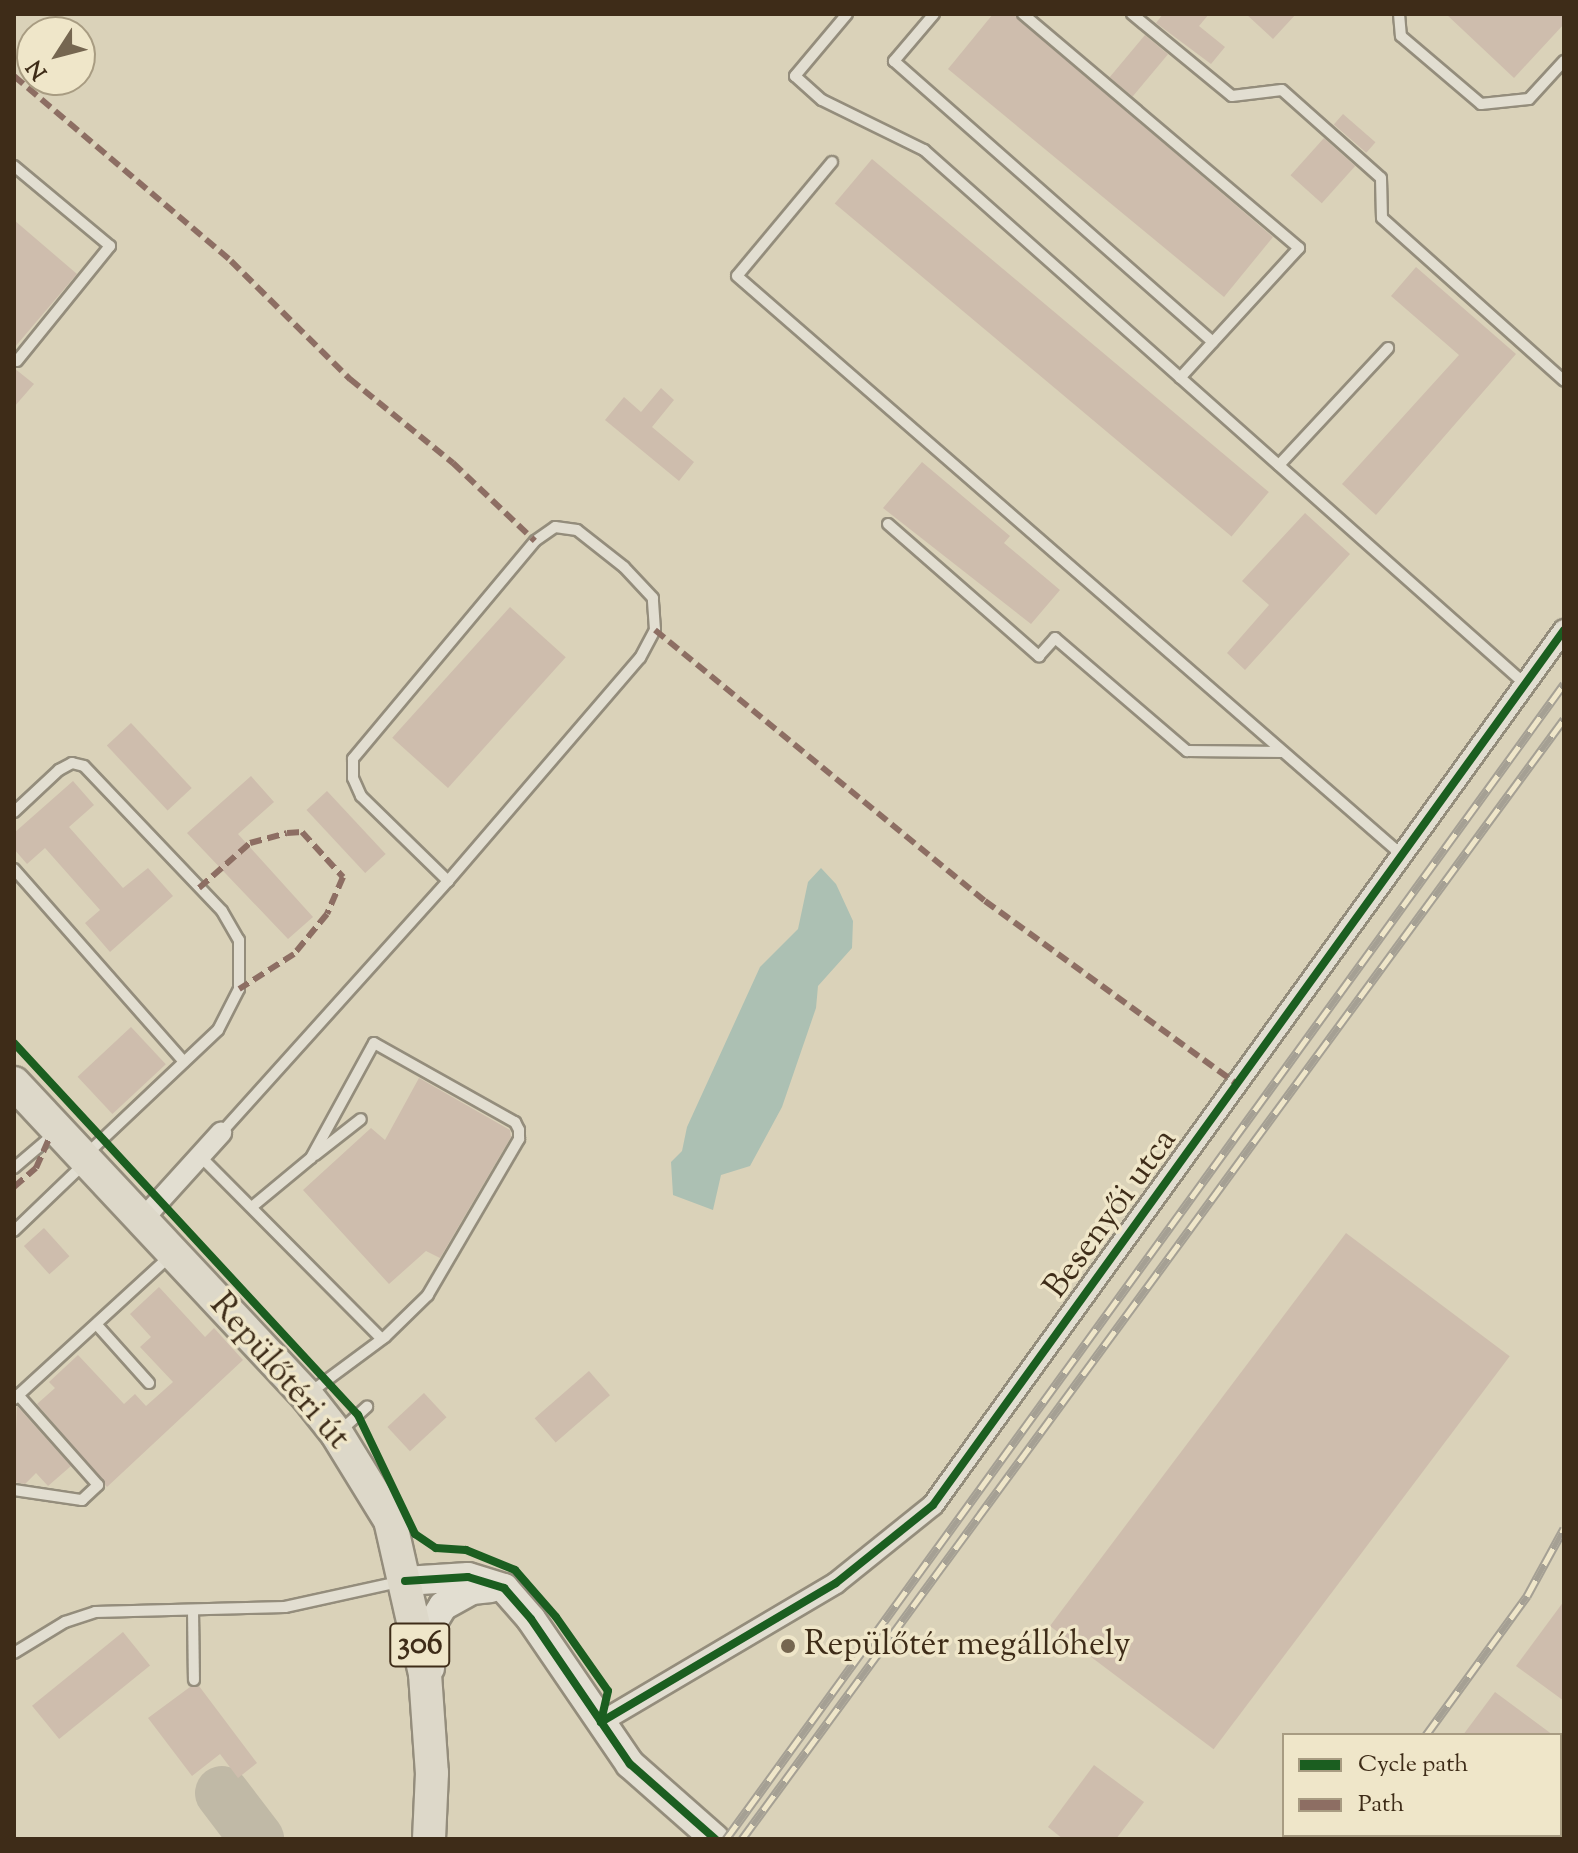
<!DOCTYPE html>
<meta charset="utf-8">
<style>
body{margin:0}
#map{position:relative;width:1578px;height:1853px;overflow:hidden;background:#dad2b9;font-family:"Sorts Mill Goudy",serif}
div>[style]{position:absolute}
.water>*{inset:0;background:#acc0b3}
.taxiway>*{height:54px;margin:-27px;padding:0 27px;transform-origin:27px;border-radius:27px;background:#c0b9a6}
.building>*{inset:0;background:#cebdad;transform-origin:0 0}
.roads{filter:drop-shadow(2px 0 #948d7c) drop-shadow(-2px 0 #948d7c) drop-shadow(0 2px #948d7c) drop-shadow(0 -2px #948d7c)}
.lane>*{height:10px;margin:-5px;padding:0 5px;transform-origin:5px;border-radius:5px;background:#e2ded1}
.street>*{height:20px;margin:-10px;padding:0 10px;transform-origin:10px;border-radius:10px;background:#e2ded1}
.secondary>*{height:28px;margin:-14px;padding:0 14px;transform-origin:14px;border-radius:14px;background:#e2ded1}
.primary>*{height:32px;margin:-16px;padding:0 16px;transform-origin:16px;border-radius:16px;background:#ddd8c9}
.rail>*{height:9px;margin-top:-4.5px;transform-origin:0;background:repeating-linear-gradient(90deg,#efe6c9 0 18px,#a5a094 0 36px);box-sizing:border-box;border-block:2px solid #a5a094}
.quiet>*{height:6px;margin-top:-3px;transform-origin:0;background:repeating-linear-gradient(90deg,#8d6e63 0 12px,transparent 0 18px)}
.cycleway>*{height:8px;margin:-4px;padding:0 4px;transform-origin:4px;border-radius:4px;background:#1b5e20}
.dots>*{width:22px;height:22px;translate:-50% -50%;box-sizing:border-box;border:4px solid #efe6c9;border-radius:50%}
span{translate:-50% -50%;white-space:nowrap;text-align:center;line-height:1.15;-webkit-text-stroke:7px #efe6c9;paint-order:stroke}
.shield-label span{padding:2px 6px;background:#efe6c9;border:2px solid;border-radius:6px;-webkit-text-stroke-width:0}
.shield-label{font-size:32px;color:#3e2c18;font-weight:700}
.street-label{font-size:34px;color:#3e2c18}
.poi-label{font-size:34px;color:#3e2c18}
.left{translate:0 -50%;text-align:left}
.frame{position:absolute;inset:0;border:16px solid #3e2c18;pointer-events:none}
.legend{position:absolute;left:1282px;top:1733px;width:280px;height:104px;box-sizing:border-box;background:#efe6c9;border:2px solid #a89c82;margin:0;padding:10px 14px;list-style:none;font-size:24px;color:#3e2c18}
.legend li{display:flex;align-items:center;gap:16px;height:40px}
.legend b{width:40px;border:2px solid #a89c82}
.north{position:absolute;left:16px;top:16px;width:80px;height:80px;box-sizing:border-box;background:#efe6c9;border:2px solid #a89c82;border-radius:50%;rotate:234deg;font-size:22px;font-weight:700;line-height:32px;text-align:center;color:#3e2c18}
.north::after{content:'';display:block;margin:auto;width:28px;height:36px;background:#756650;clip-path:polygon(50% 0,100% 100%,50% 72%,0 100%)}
</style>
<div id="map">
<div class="water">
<div style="clip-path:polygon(821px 868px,836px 884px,853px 921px,852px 948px,818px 986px,816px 1008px,782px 1107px,750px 1166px,721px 1175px,713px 1210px,673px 1195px,671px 1162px,682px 1151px,687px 1127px,760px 967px,798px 929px,808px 882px)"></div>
</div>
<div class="taxiway">
<div style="left:222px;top:1793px;width:58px;rotate:52.7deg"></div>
</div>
<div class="building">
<div style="clip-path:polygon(993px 14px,1013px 14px,1273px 237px,1224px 297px,948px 69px)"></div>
<div style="clip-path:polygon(1163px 14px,1209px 14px,1199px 26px,1225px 47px,1211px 64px,1156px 23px)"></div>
<div style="clip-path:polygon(1246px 14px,1296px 14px,1273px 39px)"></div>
<div style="clip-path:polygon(1446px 14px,1564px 14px,1564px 24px,1514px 78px)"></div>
<div style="left:1145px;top:35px;width:30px;height:55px;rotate:40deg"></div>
<div style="left:1343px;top:114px;width:43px;height:14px;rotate:41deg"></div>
<div style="left:1324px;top:138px;width:42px;height:50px;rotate:42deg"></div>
<div style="left:872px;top:159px;width:518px;height:58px;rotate:40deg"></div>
<div style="clip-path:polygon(14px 220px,77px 274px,14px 348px)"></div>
<div style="clip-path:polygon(1416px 267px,1516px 354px,1376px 515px,1342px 484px,1459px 355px,1391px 296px)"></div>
<div style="clip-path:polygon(14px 368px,34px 384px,14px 407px)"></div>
<div style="clip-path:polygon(661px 388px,674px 400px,652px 427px,694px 462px,679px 481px,605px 420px,624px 397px,641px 412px)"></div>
<div style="clip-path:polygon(922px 462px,1010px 536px,1004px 543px,1060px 590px,1031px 624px,883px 508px)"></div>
<div style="clip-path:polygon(1305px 513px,1350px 554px,1245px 670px,1227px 653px,1269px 605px,1242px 581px)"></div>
<div style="left:510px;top:607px;width:75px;height:176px;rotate:42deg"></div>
<div style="left:131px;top:723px;width:89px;height:33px;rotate:47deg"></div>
<div style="clip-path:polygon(251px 776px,274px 802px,238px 834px,313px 917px,288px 939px,187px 833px)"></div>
<div style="clip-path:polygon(73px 781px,94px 805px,69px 827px,123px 888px,148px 868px,173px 896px,110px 952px,85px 923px,100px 910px,45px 848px,27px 864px,14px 849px,14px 833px)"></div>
<div style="left:327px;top:791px;width:86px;height:28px;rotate:47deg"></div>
<div style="left:131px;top:1027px;width:51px;height:73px;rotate:47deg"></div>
<div style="clip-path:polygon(419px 1078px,510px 1130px,511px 1137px,440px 1258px,426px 1251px,389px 1284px,303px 1190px,371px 1128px,385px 1140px)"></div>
<div style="left:44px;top:1228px;width:38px;height:27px;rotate:48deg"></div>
<div style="left:1346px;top:1233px;width:205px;height:492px;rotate:37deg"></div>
<div style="clip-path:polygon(159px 1287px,205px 1337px,214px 1328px,243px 1360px,107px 1487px,37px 1404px,55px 1388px,49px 1382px,78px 1355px,124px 1404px,135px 1394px,146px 1406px,173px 1382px,140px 1347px,151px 1337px,130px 1314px)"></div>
<div style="left:589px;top:1371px;width:32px;height:72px;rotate:49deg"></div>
<div style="left:424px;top:1393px;width:33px;height:50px;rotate:47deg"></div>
<div style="clip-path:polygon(17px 1406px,71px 1466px,48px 1486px,36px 1473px,25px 1484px,14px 1482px)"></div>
<div style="clip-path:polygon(1564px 1601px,1564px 1701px,1516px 1666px)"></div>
<div style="left:123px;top:1632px;width:43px;height:117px;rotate:51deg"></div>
<div style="clip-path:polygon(199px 1686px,257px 1763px,238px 1778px,220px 1754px,192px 1776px,148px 1718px,190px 1687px)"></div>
<div style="clip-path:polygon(1495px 1692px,1553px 1735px,1463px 1735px)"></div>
<div style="clip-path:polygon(1094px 1765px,1144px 1802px,1116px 1839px,1063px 1839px,1048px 1827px)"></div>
</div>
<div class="roads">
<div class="lane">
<div style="left:847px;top:14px;width:81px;rotate:130deg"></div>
<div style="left:795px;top:76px;width:36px;rotate:42deg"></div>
<div style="left:822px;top:100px;width:114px;rotate:26.1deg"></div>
<div style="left:924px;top:150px;width:804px;rotate:41.62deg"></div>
<div style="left:934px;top:14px;width:62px;rotate:130.4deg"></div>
<div style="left:894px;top:61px;width:425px;rotate:41.4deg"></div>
<div style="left:1023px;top:14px;width:362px;rotate:40.3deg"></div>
<div style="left:1299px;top:248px;width:176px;rotate:132.5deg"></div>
<div style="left:1132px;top:14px;width:129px;rotate:39.4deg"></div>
<div style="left:1232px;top:96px;width:50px;rotate:-6.8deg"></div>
<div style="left:1282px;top:90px;width:132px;rotate:41.6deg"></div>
<div style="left:1381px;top:178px;width:40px;rotate:88.6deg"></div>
<div style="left:1382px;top:218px;width:244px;rotate:41.8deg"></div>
<div style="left:1399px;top:14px;width:22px;rotate:85deg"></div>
<div style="left:1401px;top:36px;width:105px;rotate:40.4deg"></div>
<div style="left:1481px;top:104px;width:48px;rotate:-5.9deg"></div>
<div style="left:1529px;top:99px;width:52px;rotate:-47.4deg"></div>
<div style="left:832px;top:162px;width:148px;rotate:129.8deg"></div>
<div style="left:737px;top:276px;width:882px;rotate:41.05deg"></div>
<div style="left:14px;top:166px;width:125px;rotate:39.8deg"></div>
<div style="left:110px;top:246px;width:148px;rotate:129deg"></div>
<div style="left:1279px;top:465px;width:160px;rotate:-47deg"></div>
<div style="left:888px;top:524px;width:201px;rotate:41.2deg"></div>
<div style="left:1039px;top:656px;width:24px;rotate:-48deg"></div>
<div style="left:1055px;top:638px;width:174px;rotate:40.6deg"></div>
<div style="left:1187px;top:751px;width:96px;rotate:0.6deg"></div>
<div style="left:14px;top:812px;width:62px;rotate:-43deg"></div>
<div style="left:59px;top:770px;width:15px;rotate:-28deg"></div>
<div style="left:72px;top:763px;width:12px;rotate:14deg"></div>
<div style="left:84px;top:766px;width:200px;rotate:46.4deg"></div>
<div style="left:222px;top:911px;width:34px;rotate:60deg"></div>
<div style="left:239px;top:940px;width:49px;rotate:90deg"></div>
<div style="left:239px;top:989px;width:46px;rotate:117.1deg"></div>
<div style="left:218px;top:1030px;width:180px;rotate:136.6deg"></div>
<div style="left:14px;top:869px;width:257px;rotate:48.6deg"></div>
<div style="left:221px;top:1133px;width:339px;rotate:-48deg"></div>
<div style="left:448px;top:881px;width:294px;rotate:-49.3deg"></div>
<div style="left:640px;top:658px;width:32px;rotate:-62deg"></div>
<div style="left:655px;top:630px;width:32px;rotate:-94deg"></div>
<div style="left:653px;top:598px;width:42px;rotate:-133.1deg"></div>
<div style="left:624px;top:567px;width:60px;rotate:-141.8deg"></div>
<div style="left:577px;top:530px;width:22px;rotate:-172deg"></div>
<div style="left:555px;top:527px;width:24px;rotate:145deg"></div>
<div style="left:535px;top:541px;width:284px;rotate:129.9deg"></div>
<div style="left:353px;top:759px;width:19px;rotate:90deg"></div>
<div style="left:353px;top:778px;width:20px;rotate:66deg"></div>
<div style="left:361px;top:796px;width:122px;rotate:44.3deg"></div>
<div style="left:315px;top:1155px;width:58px;rotate:-38deg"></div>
<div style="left:200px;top:1156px;width:258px;rotate:45.2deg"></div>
<div style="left:14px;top:1168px;width:52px;rotate:-40.4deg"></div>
<div style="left:253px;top:1206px;width:75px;rotate:-39.6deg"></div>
<div style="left:311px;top:1158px;width:131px;rotate:-61.3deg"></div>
<div style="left:374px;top:1043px;width:162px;rotate:29.3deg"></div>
<div style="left:515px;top:1122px;width:9px;rotate:63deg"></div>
<div style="left:519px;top:1130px;width:9px;rotate:90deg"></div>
<div style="left:519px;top:1139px;width:181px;rotate:120.3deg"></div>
<div style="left:428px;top:1295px;width:60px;rotate:135.7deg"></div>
<div style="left:385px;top:1337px;width:92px;rotate:143.4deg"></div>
<div style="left:14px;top:1231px;width:98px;rotate:-43.8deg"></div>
<div style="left:97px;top:1325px;width:78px;rotate:48.1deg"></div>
<div style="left:14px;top:1399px;width:210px;rotate:-42.5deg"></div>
<div style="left:339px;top:1432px;width:38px;rotate:-42deg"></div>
<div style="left:14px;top:1490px;width:69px;rotate:8.4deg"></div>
<div style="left:82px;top:1500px;width:22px;rotate:-43deg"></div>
<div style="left:98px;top:1485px;width:120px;rotate:-131.6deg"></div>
<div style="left:193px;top:1611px;width:69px;rotate:89.2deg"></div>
<div style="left:14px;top:1653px;width:60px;rotate:-31.3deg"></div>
<div style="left:65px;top:1622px;width:32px;rotate:-18deg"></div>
<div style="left:95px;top:1612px;width:190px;rotate:-1.5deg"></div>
<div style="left:285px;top:1607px;width:117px;rotate:-12.4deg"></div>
</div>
<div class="street">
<div style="left:142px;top:1220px;width:118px;rotate:-47.8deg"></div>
<div style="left:601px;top:1722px;width:273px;rotate:-30.6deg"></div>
<div style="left:836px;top:1583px;width:124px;rotate:-38.8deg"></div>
<div style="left:933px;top:1505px;width:1079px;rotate:-54.2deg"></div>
</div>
<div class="secondary">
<div style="left:405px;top:1581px;width:63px;rotate:-3.6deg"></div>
<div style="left:468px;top:1577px;width:38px;rotate:17deg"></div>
<div style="left:504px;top:1588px;width:41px;rotate:48.9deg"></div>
<div style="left:531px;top:1619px;width:176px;rotate:55.7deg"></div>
<div style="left:630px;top:1764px;width:113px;rotate:41.4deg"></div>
<div style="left:430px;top:1668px;width:46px;rotate:-86.3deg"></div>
<div style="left:433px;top:1622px;width:19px;rotate:-58deg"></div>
<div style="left:443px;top:1606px;width:33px;rotate:-29deg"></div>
<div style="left:472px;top:1590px;width:19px;rotate:-6deg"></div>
</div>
<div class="primary">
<div style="left:14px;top:1083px;width:429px;rotate:46.9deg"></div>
<div style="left:307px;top:1396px;width:48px;rotate:51.7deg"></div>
<div style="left:337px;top:1434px;width:101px;rotate:58.4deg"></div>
<div style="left:390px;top:1520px;width:158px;rotate:77.2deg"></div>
<div style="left:425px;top:1674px;width:99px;rotate:86deg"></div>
<div style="left:432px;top:1773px;width:66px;rotate:92.6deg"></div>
</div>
</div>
<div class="rail">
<div style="left:1426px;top:1735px;width:172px;rotate:-54deg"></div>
<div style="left:1527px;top:1596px;width:77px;rotate:-61.4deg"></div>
<div style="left:726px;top:1839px;width:1427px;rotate:-54.04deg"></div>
<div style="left:742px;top:1839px;width:1389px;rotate:-53.72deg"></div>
<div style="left:1349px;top:1839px;width:5px;rotate:-53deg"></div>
</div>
<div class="quiet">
<div style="left:14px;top:76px;width:285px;rotate:40.4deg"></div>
<div style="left:231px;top:261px;width:168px;rotate:44.8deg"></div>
<div style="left:350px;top:379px;width:133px;rotate:39.2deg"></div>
<div style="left:453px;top:463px;width:113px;rotate:43.6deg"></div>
<div style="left:655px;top:630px;width:427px;rotate:39.4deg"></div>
<div style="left:985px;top:901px;width:311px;rotate:36deg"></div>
<div style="left:199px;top:888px;width:68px;rotate:-41.4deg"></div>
<div style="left:250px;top:843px;width:38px;rotate:-15deg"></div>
<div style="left:287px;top:833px;width:15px;rotate:-4deg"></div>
<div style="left:302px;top:832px;width:61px;rotate:47.7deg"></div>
<div style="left:343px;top:877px;width:40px;rotate:113.4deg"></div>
<div style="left:327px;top:914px;width:52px;rotate:129.5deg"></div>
<div style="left:294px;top:954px;width:65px;rotate:147.5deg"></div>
<div style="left:14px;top:1187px;width:29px;rotate:-41deg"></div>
<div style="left:36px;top:1168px;width:35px;rotate:-66deg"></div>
</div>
<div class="cycleway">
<div style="left:14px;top:1043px;width:507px;rotate:47.24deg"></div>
<div style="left:358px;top:1415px;width:132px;rotate:64.4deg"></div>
<div style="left:415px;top:1534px;width:25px;rotate:34deg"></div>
<div style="left:436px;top:1548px;width:30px;rotate:4deg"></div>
<div style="left:466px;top:1550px;width:53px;rotate:22.2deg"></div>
<div style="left:515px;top:1570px;width:62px;rotate:48.9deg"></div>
<div style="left:556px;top:1617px;width:90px;rotate:54.9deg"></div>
<div style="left:608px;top:1691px;width:32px;rotate:103deg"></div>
<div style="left:405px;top:1581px;width:63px;rotate:-3.6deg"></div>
<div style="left:468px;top:1577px;width:38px;rotate:17deg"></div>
<div style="left:504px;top:1588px;width:41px;rotate:48.9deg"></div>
<div style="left:531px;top:1619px;width:176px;rotate:55.7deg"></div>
<div style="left:630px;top:1764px;width:113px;rotate:41.4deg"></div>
<div style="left:601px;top:1722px;width:273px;rotate:-30.6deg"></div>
<div style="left:836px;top:1583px;width:124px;rotate:-38.8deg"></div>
<div style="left:933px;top:1505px;width:1079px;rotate:-54.2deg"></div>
</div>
<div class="dots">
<div style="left:788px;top:1646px;background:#756650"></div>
</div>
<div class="shield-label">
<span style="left:420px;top:1645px">306</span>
</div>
<div class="street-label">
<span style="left:1111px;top:1214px;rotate:-54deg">Besenyői utca</span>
<span style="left:279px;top:1372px;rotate:49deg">Repülőtéri út</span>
</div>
<div class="poi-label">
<span class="left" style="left:804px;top:1646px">Repülőtér megállóhely</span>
</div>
<div class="frame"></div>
<ul class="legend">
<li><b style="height:10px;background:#1b5e20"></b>Cycle path</li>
<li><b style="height:10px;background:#8d6e63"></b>Path</li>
</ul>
<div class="north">N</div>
</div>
